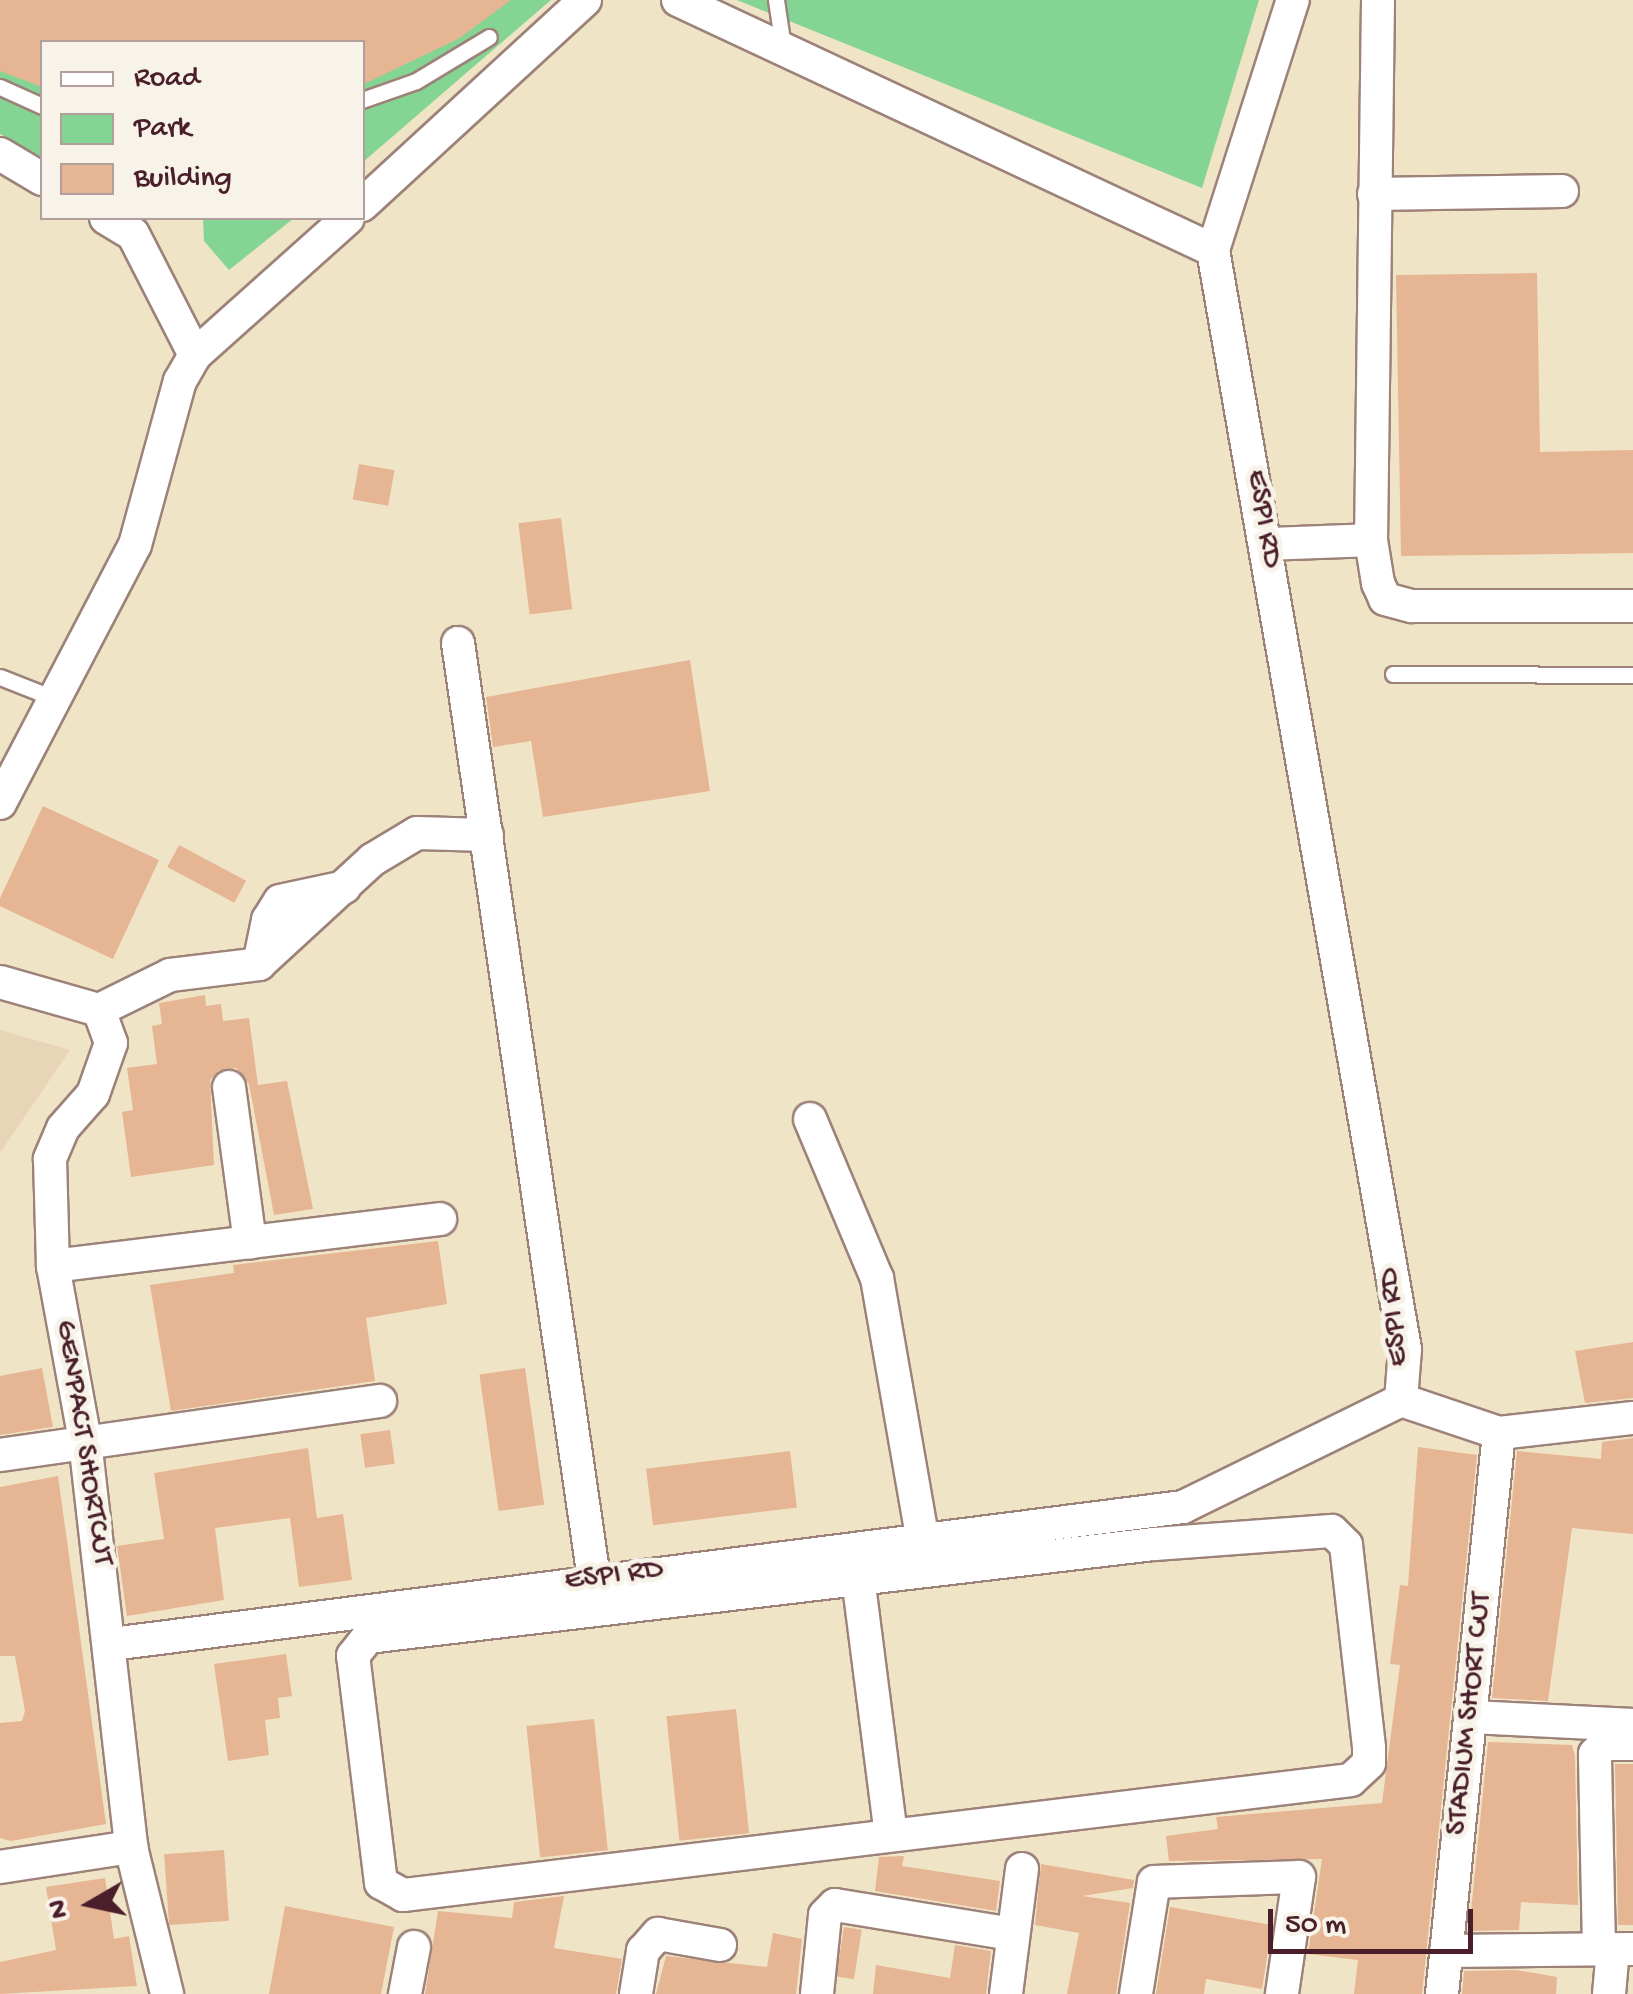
<!DOCTYPE html>
<style>
body{margin:0}
#map{position:relative;width:1633px;height:1994px;overflow:hidden;background:#f0e4c7;font-family:"Gochi Hand",sans-serif}
div>[style]{position:absolute}
.built>*{inset:0;background:#e8d4b7}
.green>*{inset:0;background:#84d493}
.building>*{inset:0;background:#e6b593;transform-origin:0 0}
.roads{filter:drop-shadow(2px 0 #9d8279) drop-shadow(-2px 0 #9d8279) drop-shadow(0 2px #9d8279) drop-shadow(0 -2px #9d8279)}
.service>*{height:15px;margin:-7.5px;padding:0 7.5px;transform-origin:7.5px;border-radius:7.5px;background:#fff}
.minor>*{height:32px;margin:-16px;padding:0 16px;transform-origin:16px;border-radius:16px;background:#fff}
span{translate:-50% -50%;white-space:nowrap;text-align:center;line-height:1.15;-webkit-text-stroke:10px #f7f3e8;paint-order:stroke}
.street-label{font-size:30px;color:#4a1f2b}
.legend{position:absolute;left:40px;top:40px;width:325px;height:180px;box-sizing:border-box;background:#f7f3e8;border:2px solid #b29e9c;margin:0;padding:12px 18px;list-style:none;font-size:30px;color:#4a1f2b}
.legend li{display:flex;align-items:center;gap:20px;height:50px}
.legend b{width:50px;border:2px solid #b29e9c}
.north{position:absolute;left:40px;top:1854px;width:100px;height:100px;-webkit-text-stroke:8px #f7f3e8;paint-order:stroke;rotate:261deg;font-size:28px;font-weight:700;line-height:40px;text-align:center;color:#4a1f2b}
.north::after{content:'';display:block;margin:auto;width:35px;height:45px;background:#4a1f2b;clip-path:polygon(50% 0,100% 100%,50% 72%,0 100%)}
.scale{position:absolute;left:1268px;top:1909px;width:205px;height:45px;box-sizing:border-box;border:5px solid #4a1f2b;border-top:0;padding-left:12px;font-size:30px;line-height:35px;white-space:nowrap;color:#4a1f2b;-webkit-text-stroke:8px #f7f3e8;paint-order:stroke}
</style>
<div id="map">
<div class="built">
<div style="clip-path:polygon(0 1030px,70px 1050px,0 1153px)"></div>
</div>
<div class="green">
<div style="clip-path:polygon(0 0,551px 0,363px 162px,362px 42px,42px 42px,42px 157px,0 134px)"></div>
<div style="clip-path:polygon(737px 0,1259px 0,1202px 188px)"></div>
<div style="clip-path:polygon(203px 218px,294px 218px,229px 270px,204px 241px)"></div>
</div>
<div class="building">
<div style="clip-path:polygon(0 0,511px 0,458px 39px,362px 85px,362px 42px,42px 42px,42px 87px,0 71px)"></div>
<div style="clip-path:polygon(1537px 273px,1540px 452px,1633px 450px,1633px 553px,1401px 556px,1396px 275px)"></div>
<div style="left:359px;top:464px;width:36px;height:36px;rotate:10deg"></div>
<div style="left:561px;top:518px;width:92px;height:43px;rotate:83deg"></div>
<div style="clip-path:polygon(690px 660px,710px 791px,543px 817px,531px 741px,493px 747px,486px 697px)"></div>
<div style="left:43px;top:806px;width:128px;height:109px;rotate:25deg"></div>
<div style="left:179px;top:845px;width:76px;height:25px;rotate:28deg"></div>
<div style="clip-path:polygon(205px 995px,206px 1006px,221px 1004px,223px 1021px,249px 1018px,258px 1085px,287px 1081px,313px 1209px,274px 1215px,249px 1084px,236px 1068px,218px 1071px,210px 1080px,214px 1165px,131px 1177px,122px 1112px,133px 1110px,127px 1068px,157px 1064px,152px 1026px,162px 1024px,159px 1003px)"></div>
<div style="clip-path:polygon(438px 1241px,447px 1304px,366px 1318px,375px 1381px,171px 1411px,150px 1285px,234px 1273px,233px 1265px)"></div>
<div style="clip-path:polygon(1633px 1342px,1633px 1398px,1585px 1403px,1575px 1351px)"></div>
<div style="clip-path:polygon(42px 1368px,53px 1427px,0 1435px,0 1376px)"></div>
<div style="left:525px;top:1368px;width:138px;height:46px;rotate:82deg"></div>
<div style="left:390px;top:1430px;width:34px;height:30px;rotate:82deg"></div>
<div style="clip-path:polygon(1633px 1438px,1633px 1534px,1572px 1528px,1548px 1701px,1492px 1698px,1517px 1451px,1601px 1459px,1602px 1442px)"></div>
<div style="clip-path:polygon(1418px 1447px,1477px 1455px,1422px 1994px,1354px 1994px,1358px 1960px,1308px 1954px,1322px 1859px,1169px 1861px,1166px 1836px,1218px 1829px,1216px 1817px,1382px 1803px,1400px 1665px,1390px 1664px,1400px 1585px,1408px 1586px)"></div>
<div style="clip-path:polygon(308px 1448px,317px 1518px,343px 1514px,352px 1580px,299px 1587px,290px 1518px,215px 1528px,224px 1600px,127px 1616px,117px 1546px,164px 1539px,154px 1473px)"></div>
<div style="left:790px;top:1451px;width:57px;height:145px;rotate:83deg"></div>
<div style="clip-path:polygon(58px 1476px,106px 1824px,11px 1841px,0 1838px,0 1723px,22px 1721px,25px 1711px,15px 1656px,0 1656px,0 1487px)"></div>
<div style="clip-path:polygon(286px 1654px,292px 1696px,278px 1698px,280px 1718px,265px 1720px,269px 1755px,228px 1761px,214px 1664px)"></div>
<div style="left:736px;top:1709px;width:125px;height:70px;rotate:84deg"></div>
<div style="left:594px;top:1719px;width:132px;height:68px;rotate:84deg"></div>
<div style="clip-path:polygon(1488px 1742px,1572px 1745px,1575px 1756px,1578px 1905px,1521px 1902px,1519px 1930px,1469px 1931px)"></div>
<div style="clip-path:polygon(1615px 1764px,1633px 1764px,1633px 1925px,1618px 1925px)"></div>
<div style="left:224px;top:1850px;width:71px;height:60px;rotate:86deg"></div>
<div style="clip-path:polygon(904px 1856px,902px 1866px,1000px 1881px,996px 1911px,875px 1891px,879px 1857px)"></div>
<div style="clip-path:polygon(1041px 1864px,1134px 1880px,1133px 1888px,1082px 1896px,1130px 1903px,1116px 1994px,1067px 1994px,1079px 1933px,1035px 1925px)"></div>
<div style="clip-path:polygon(105px 1878px,114px 1939px,129px 1936px,137px 1986px,0 1994px,0 1962px,56px 1950px,46px 1887px)"></div>
<div style="clip-path:polygon(564px 1896px,554px 1948px,622px 1959px,616px 1994px,425px 1994px,438px 1911px,512px 1918px,514px 1902px)"></div>
<div style="clip-path:polygon(285px 1906px,394px 1927px,381px 1994px,269px 1994px)"></div>
<div style="clip-path:polygon(1170px 1907px,1272px 1925px,1262px 1989px,1206px 1979px,1204px 1994px,1156px 1994px)"></div>
<div style="left:844px;top:1927px;width:18px;height:50px;rotate:9deg"></div>
<div style="clip-path:polygon(773px 1933px,802px 1939px,796px 1994px,656px 1994px,666px 1956px,767px 1967px)"></div>
<div style="clip-path:polygon(955px 1945px,991px 1951px,986px 1994px,873px 1994px,876px 1965px,950px 1978px)"></div>
<div style="clip-path:polygon(1516px 1970px,1557px 1977px,1556px 1994px,1462px 1994px,1464px 1971px)"></div>
</div>
<div class="roads">
<div class="service">
<div style="left:776px;top:0;width:48px;rotate:81.5deg"></div>
<div style="left:0;top:87px;width:46px;rotate:24.3deg"></div>
<div style="left:362px;top:100px;width:57px;rotate:-19.4deg"></div>
<div style="left:416px;top:81px;width:85px;rotate:-31.1deg"></div>
<div style="left:1393px;top:674px;width:240px;rotate:0.2deg"></div>
<div style="left:0;top:677px;width:60px;rotate:21.4deg"></div>
</div>
<div class="minor">
<div style="left:678px;top:0;width:591px;rotate:25.05deg"></div>
<div style="left:1378px;top:0;width:540px;rotate:90.74deg"></div>
<div style="left:1371px;top:540px;width:44px;rotate:80.8deg"></div>
<div style="left:1378px;top:583px;width:17px;rotate:66deg"></div>
<div style="left:1385px;top:599px;width:28px;rotate:15deg"></div>
<div style="left:1412px;top:606px;width:221px"></div>
<div style="left:0;top:154px;width:49px;rotate:30.8deg"></div>
<div style="left:1374px;top:194px;width:188px;rotate:-0.9deg"></div>
<div style="left:362px;top:205px;width:303px;rotate:-42.6deg"></div>
<div style="left:106px;top:218px;width:31px;rotate:31deg"></div>
<div style="left:133px;top:234px;width:136px;rotate:62.9deg"></div>
<div style="left:1267px;top:544px;width:104px;rotate:-2.2deg"></div>
<div style="left:458px;top:643px;width:946px;rotate:81.73deg"></div>
<div style="left:0;top:803px;width:291px;rotate:-62.4deg"></div>
<div style="left:135px;top:545px;width:170px;rotate:-74.7deg"></div>
<div style="left:180px;top:381px;width:30px;rotate:-60deg"></div>
<div style="left:195px;top:355px;width:205px;rotate:-41.8deg"></div>
<div style="left:259px;top:964px;width:45px;rotate:-78.4deg"></div>
<div style="left:268px;top:920px;width:22px;rotate:-58deg"></div>
<div style="left:280px;top:901px;width:66px;rotate:-12.2deg"></div>
<div style="left:0;top:982px;width:103px;rotate:15.8deg"></div>
<div style="left:99px;top:1010px;width:35px;rotate:70deg"></div>
<div style="left:111px;top:1043px;width:54px;rotate:109.4deg"></div>
<div style="left:93px;top:1094px;width:45px;rotate:131.4deg"></div>
<div style="left:63px;top:1128px;width:34px;rotate:113deg"></div>
<div style="left:50px;top:1159px;width:107px;rotate:88.4deg"></div>
<div style="left:53px;top:1266px;width:178px;rotate:79.6deg"></div>
<div style="left:85px;top:1441px;width:409px;rotate:83.5deg"></div>
<div style="left:131px;top:1847px;width:151px;rotate:76.2deg"></div>
<div style="left:99px;top:1010px;width:79px;rotate:-26.2deg"></div>
<div style="left:170px;top:975px;width:90px;rotate:-7deg"></div>
<div style="left:259px;top:964px;width:154px;rotate:-42.6deg"></div>
<div style="left:372px;top:860px;width:52px;rotate:-31deg"></div>
<div style="left:417px;top:833px;width:70px;rotate:1.6deg"></div>
<div style="left:229px;top:1087px;width:157px;rotate:82.3deg"></div>
<div style="left:810px;top:1119px;width:173px;rotate:67.2deg"></div>
<div style="left:877px;top:1278px;width:267px;rotate:80.1deg"></div>
<div style="left:53px;top:1266px;width:390px;rotate:-6.9deg"></div>
<div style="left:1401px;top:1400px;width:103px;rotate:18.6deg"></div>
<div style="left:1499px;top:1433px;width:135px;rotate:-6.4deg"></div>
<div style="left:0;top:1455px;width:384px;rotate:-8.1deg"></div>
<div style="left:1332px;top:1531px;width:20px;rotate:45deg"></div>
<div style="left:1346px;top:1545px;width:204px;rotate:83.5deg"></div>
<div style="left:1369px;top:1748px;width:15px;rotate:90deg"></div>
<div style="left:1369px;top:1763px;width:25px;rotate:137deg"></div>
<div style="left:1351px;top:1780px;width:955px;rotate:173.08deg"></div>
<div style="left:403px;top:1895px;width:25px;rotate:-151deg"></div>
<div style="left:381px;top:1883px;width:229px;rotate:-97deg"></div>
<div style="left:353px;top:1656px;width:24px;rotate:-52deg"></div>
<div style="left:368px;top:1637px;width:791px;rotate:-6.75deg"></div>
<div style="left:1154px;top:1544px;width:178px;rotate:-4.2deg"></div>
<div style="left:856px;top:1562px;width:275px;rotate:82.7deg"></div>
<div style="left:112px;top:1644px;width:1080px;rotate:-7.29deg"></div>
<div style="left:1183px;top:1507px;width:243px;rotate:-26.1deg"></div>
<div style="left:1401px;top:1400px;width:51px;rotate:-85.5deg"></div>
<div style="left:1405px;top:1349px;width:1116px;rotate:-99.91deg"></div>
<div style="left:1213px;top:250px;width:262px;rotate:-72.3deg"></div>
<div style="left:1472px;top:1717px;width:161px;rotate:2.8deg"></div>
<div style="left:0;top:1867px;width:133px;rotate:-8.7deg"></div>
<div style="left:1599px;top:1949px;width:195px;rotate:-91.2deg"></div>
<div style="left:1595px;top:1754px;width:14px;rotate:-45deg"></div>
<div style="left:1605px;top:1744px;width:28px"></div>
<div style="left:1446px;top:1951px;width:187px;rotate:-0.6deg"></div>
<div style="left:405px;top:1994px;width:48px;rotate:-79.2deg"></div>
<div style="left:636px;top:1994px;width:44px;rotate:-80.8deg"></div>
<div style="left:643px;top:1951px;width:23px;rotate:-49deg"></div>
<div style="left:658px;top:1934px;width:63px;rotate:10.1deg"></div>
<div style="left:817px;top:1994px;width:79px;rotate:-84.2deg"></div>
<div style="left:825px;top:1915px;width:14px;rotate:-45deg"></div>
<div style="left:835px;top:1905px;width:180px;rotate:9.3deg"></div>
<div style="left:1006px;top:1994px;width:126px;rotate:-82.7deg"></div>
<div style="left:1136px;top:1994px;width:113px;rotate:-80.9deg"></div>
<div style="left:1154px;top:1882px;width:145px;rotate:-2deg"></div>
<div style="left:1299px;top:1877px;width:118px;rotate:98.3deg"></div>
<div style="left:1442px;top:1994px;width:564px;rotate:-84.2deg"></div>
<div style="left:1609px;top:1994px;width:45px;rotate:-84.9deg"></div>
</div>
</div>
<div class="street-label">
<span style="left:1262px;top:519px;rotate:80deg">ESPI RD</span>
<span style="left:1396px;top:1317px;rotate:-96deg">ESPI RD</span>
<span style="left:82px;top:1443px;rotate:81deg">GENPACT SHORTCUT</span>
<span style="left:614px;top:1577px;rotate:-7deg">ESPI RD</span>
<span style="left:1471px;top:1714px;rotate:-84deg">STADIUM SHORT CUT</span>
</div>
<ul class="legend">
<li><b style="height:12px;background:#fff"></b>Road</li>
<li><b style="height:28px;background:#84d493"></b>Park</li>
<li><b style="height:28px;background:#e6b593"></b>Building</li>
</ul>
<div class="north">N</div>
<div class="scale">50 m</div>
</div>
